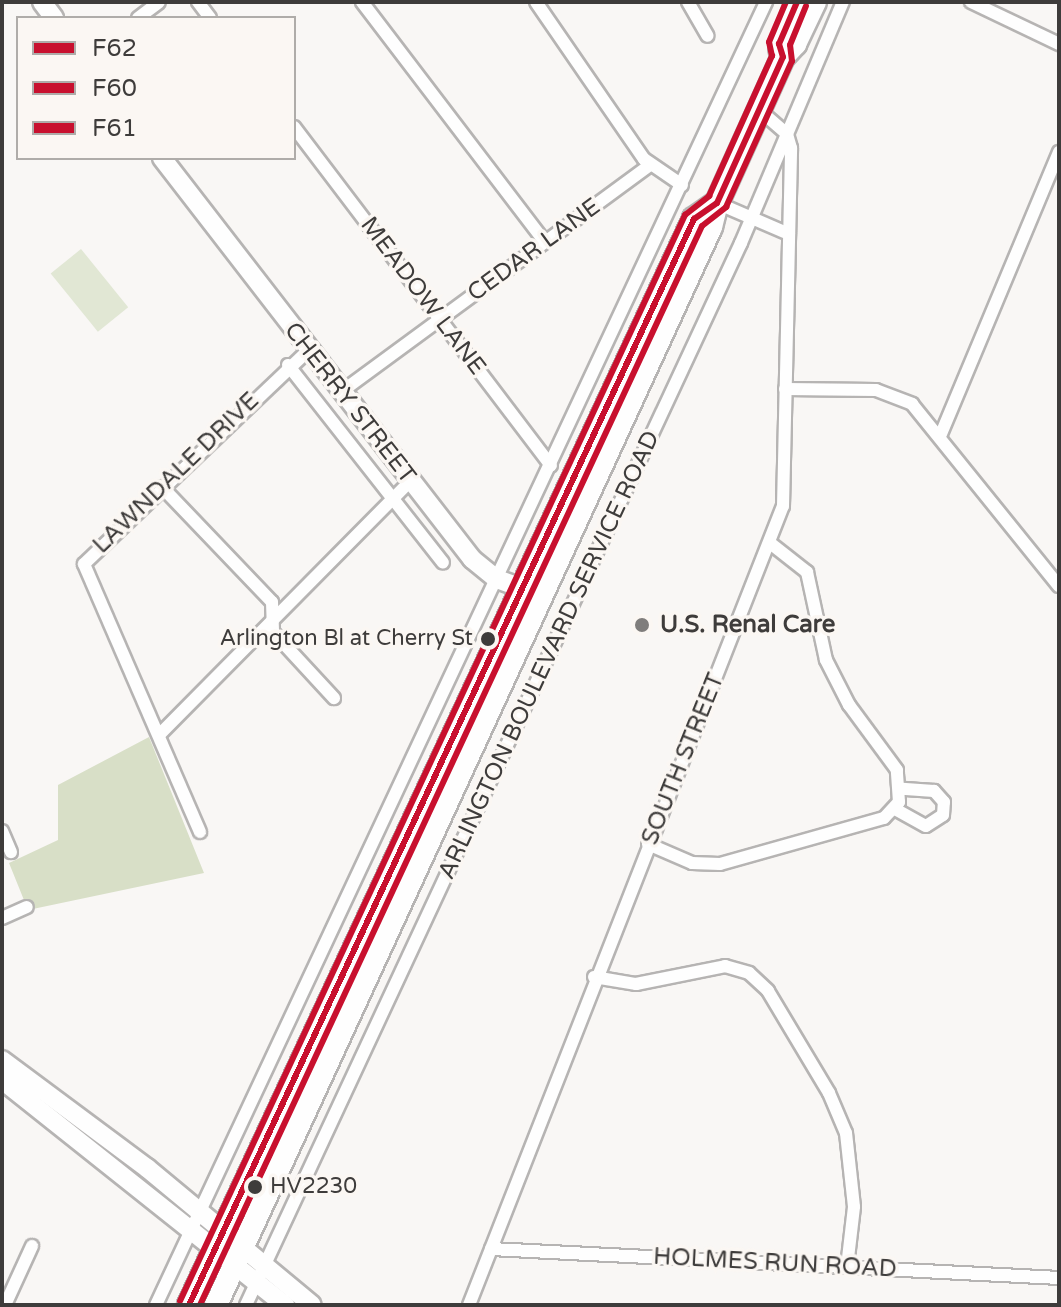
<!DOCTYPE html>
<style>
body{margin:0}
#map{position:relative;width:1061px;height:1307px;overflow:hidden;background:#f9f7f5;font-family:"Varela Round",sans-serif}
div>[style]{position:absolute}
.green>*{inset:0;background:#e1e7d4;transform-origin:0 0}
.forest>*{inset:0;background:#d8dfc7}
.roads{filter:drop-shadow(2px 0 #b6b4b3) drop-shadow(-2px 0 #b6b4b3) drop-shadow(0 2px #b6b4b3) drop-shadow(0 -2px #b6b4b3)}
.street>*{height:12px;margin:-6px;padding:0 6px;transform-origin:6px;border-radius:6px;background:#fefefe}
.secondary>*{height:18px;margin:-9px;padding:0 9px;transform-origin:9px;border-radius:9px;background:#fefefe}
.highway>*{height:22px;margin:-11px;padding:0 11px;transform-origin:11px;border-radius:11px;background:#fefefe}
.bus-1>*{height:6px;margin:-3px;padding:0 3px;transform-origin:3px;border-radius:3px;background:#c8102e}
.bus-2>*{height:6px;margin:-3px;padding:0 3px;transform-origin:3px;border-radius:3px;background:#c8102e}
.bus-3>*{height:6px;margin:-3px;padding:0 3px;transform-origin:3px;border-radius:3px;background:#c8102e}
.dots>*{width:22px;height:22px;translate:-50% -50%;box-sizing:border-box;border:4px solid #fbf7f3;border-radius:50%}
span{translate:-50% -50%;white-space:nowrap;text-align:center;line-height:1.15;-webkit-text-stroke:7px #fbf7f3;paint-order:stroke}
.bus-label{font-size:22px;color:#3e3c3b}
.right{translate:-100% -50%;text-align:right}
.left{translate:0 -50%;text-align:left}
.street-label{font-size:24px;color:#3e3c3b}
.poi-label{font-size:24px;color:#3e3c3b;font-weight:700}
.frame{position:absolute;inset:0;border:4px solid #3e3c3b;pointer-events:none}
.legend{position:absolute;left:16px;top:16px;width:280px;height:144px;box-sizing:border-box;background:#fbf7f3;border:2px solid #afaca9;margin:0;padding:10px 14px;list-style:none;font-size:24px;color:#3e3c3b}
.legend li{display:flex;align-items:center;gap:16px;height:40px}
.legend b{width:40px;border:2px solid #afaca9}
</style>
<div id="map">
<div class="green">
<div style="left:81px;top:249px;width:75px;height:39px;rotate:51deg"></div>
</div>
<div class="forest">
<div style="clip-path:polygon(149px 737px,204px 873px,28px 910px,9px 863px,58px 840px,58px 785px)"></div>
</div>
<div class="roads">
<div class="street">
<div style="left:198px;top:2px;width:20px;rotate:53deg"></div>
<div style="left:362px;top:2px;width:302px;rotate:52.7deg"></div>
<div style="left:536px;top:2px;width:191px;rotate:55.5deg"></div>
<div style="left:644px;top:159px;width:46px;rotate:34.4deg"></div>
<div style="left:688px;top:2px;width:39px;rotate:60deg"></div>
<div style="left:971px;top:2px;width:98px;rotate:25.5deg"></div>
<div style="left:138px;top:18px;width:26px;rotate:-37deg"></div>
<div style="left:294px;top:127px;width:425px;rotate:52.8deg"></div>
<div style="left:717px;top:203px;width:78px;rotate:23.3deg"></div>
<div style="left:288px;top:365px;width:251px;rotate:51.9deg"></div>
<div style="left:785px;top:389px;width:91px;rotate:0.6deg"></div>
<div style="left:876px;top:390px;width:39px;rotate:21deg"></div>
<div style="left:912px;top:404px;width:234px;rotate:51.1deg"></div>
<div style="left:341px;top:392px;width:383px;rotate:-36.3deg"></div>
<div style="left:941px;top:434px;width:306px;rotate:-67.3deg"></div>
<div style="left:162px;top:487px;width:159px;rotate:46.3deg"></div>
<div style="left:272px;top:602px;width:30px;rotate:88deg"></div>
<div style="left:273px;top:632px;width:90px;rotate:47.3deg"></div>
<div style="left:161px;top:733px;width:354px;rotate:-45.3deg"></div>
<div style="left:895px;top:809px;width:35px;rotate:29deg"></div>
<div style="left:926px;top:826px;width:20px;rotate:-33deg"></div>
<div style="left:943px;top:815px;width:13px;rotate:-86deg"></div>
<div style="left:944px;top:802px;width:15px;rotate:-132deg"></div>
<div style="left:934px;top:791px;width:32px;rotate:-176deg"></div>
<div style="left:2px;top:831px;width:23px;rotate:67deg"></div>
<div style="left:200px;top:832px;width:292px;rotate:-113.4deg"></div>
<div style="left:84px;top:564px;width:311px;rotate:-43.6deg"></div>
<div style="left:648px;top:844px;width:48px;rotate:23.4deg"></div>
<div style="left:692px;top:863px;width:28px;rotate:2deg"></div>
<div style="left:720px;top:864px;width:170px;rotate:-15.7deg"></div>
<div style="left:884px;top:818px;width:22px;rotate:-47deg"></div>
<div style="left:899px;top:802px;width:32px;rotate:-94deg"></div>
<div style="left:897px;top:770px;width:81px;rotate:-126.4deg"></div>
<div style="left:849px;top:705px;width:51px;rotate:-117.1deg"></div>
<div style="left:826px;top:660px;width:90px;rotate:-102.2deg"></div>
<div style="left:807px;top:572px;width:47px;rotate:-141.9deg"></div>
<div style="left:2px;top:918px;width:27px;rotate:-24deg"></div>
<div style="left:594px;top:977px;width:43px;rotate:9.5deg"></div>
<div style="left:636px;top:984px;width:91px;rotate:-11.4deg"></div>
<div style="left:725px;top:966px;width:25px;rotate:16deg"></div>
<div style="left:749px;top:973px;width:26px;rotate:43deg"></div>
<div style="left:768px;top:991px;width:119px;rotate:59.1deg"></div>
<div style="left:829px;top:1093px;width:43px;rotate:67deg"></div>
<div style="left:846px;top:1133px;width:74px;rotate:83.8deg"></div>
<div style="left:854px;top:1207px;width:60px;rotate:96.7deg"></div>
<div style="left:491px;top:1249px;width:569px;rotate:2.92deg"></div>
<div style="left:5px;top:1305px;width:65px;rotate:-65.4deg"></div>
<div style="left:156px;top:1305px;width:1439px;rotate:-64.91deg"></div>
<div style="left:246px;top:1305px;width:1172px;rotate:-65.01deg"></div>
<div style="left:741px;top:243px;width:262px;rotate:-67.1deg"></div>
<div style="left:469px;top:1305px;width:858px;rotate:-68.55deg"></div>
<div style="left:783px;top:506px;width:358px;rotate:-88.7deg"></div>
<div style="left:791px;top:148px;width:15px;rotate:-106deg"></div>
<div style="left:787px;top:134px;width:37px;rotate:-139deg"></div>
</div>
<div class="secondary">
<div style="left:42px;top:2px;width:20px;rotate:53deg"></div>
<div style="left:162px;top:158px;width:507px;rotate:52.29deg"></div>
<div style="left:472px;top:559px;width:32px;rotate:39deg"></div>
<div style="left:497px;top:579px;width:38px;rotate:20deg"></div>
<div style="left:2px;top:1060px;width:181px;rotate:36.7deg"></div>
<div style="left:147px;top:1168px;width:214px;rotate:39.7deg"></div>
<div style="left:2px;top:1080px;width:362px;rotate:38.5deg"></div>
</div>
<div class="highway">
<div style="left:780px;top:49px;width:50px;rotate:-70.1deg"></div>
<div style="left:189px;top:1305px;width:1198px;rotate:-65.06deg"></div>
<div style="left:694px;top:219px;width:28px;rotate:-35deg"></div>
<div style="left:216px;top:1305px;width:1186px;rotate:-65.34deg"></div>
<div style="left:711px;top:227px;width:25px;rotate:-76deg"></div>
<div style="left:717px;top:203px;width:160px;rotate:-65.7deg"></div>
<div style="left:783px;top:57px;width:18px;rotate:-47deg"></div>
<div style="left:795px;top:44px;width:47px;rotate:-64.5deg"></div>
</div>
</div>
<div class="bus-1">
<div style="left:189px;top:1305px;width:1198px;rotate:-65.06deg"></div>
<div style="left:694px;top:219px;width:28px;rotate:-35deg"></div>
<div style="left:717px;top:203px;width:160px;rotate:-65.7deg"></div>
<div style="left:783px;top:57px;width:14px;rotate:-107deg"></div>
<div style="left:779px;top:44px;width:46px;rotate:-66.8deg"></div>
</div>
<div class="bus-2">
<div style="left:200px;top:1305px;width:1190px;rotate:-65.05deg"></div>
<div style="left:702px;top:226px;width:31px;rotate:-38deg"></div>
<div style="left:726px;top:207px;width:160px;rotate:-65.7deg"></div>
<div style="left:792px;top:61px;width:16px;rotate:-97deg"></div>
<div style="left:790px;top:45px;width:42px;rotate:-67.7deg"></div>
</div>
<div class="bus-3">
<div style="left:180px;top:1301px;width:1198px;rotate:-65.06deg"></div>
<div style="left:685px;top:215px;width:31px;rotate:-38deg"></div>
<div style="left:709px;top:196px;width:154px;rotate:-65.8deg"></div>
<div style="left:772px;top:56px;width:14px;rotate:-102deg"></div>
<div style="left:769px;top:42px;width:43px;rotate:-67deg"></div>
</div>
<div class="dots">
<div style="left:642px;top:625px;background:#7f7d7c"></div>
<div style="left:488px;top:639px;background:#3e3c3b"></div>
<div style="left:255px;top:1187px;background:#3e3c3b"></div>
</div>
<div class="bus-label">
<span class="right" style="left:473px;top:639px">Arlington Bl at Cherry St</span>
<span class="left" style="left:270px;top:1187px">HV2230</span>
</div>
<div class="street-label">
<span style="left:534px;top:250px;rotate:-36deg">CEDAR LANE</span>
<span style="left:423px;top:296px;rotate:53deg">MEADOW LANE</span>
<span style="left:350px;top:403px;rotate:52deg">CHERRY STREET</span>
<span style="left:176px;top:473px;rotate:-44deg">LAWNDALE DRIVE</span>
<span style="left:549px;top:655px;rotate:-65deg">ARLINGTON BOULEVARD SERVICE ROAD</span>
<span style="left:683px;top:759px;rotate:-68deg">SOUTH STREET</span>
<span style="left:775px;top:1263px;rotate:3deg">HOLMES RUN ROAD</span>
</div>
<div class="poi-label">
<span class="left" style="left:660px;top:625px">U.S. Renal Care</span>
</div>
<div class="frame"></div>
<ul class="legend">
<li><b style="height:10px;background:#c8102e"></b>F62</li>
<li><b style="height:10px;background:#c8102e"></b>F60</li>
<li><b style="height:10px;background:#c8102e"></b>F61</li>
</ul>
</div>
